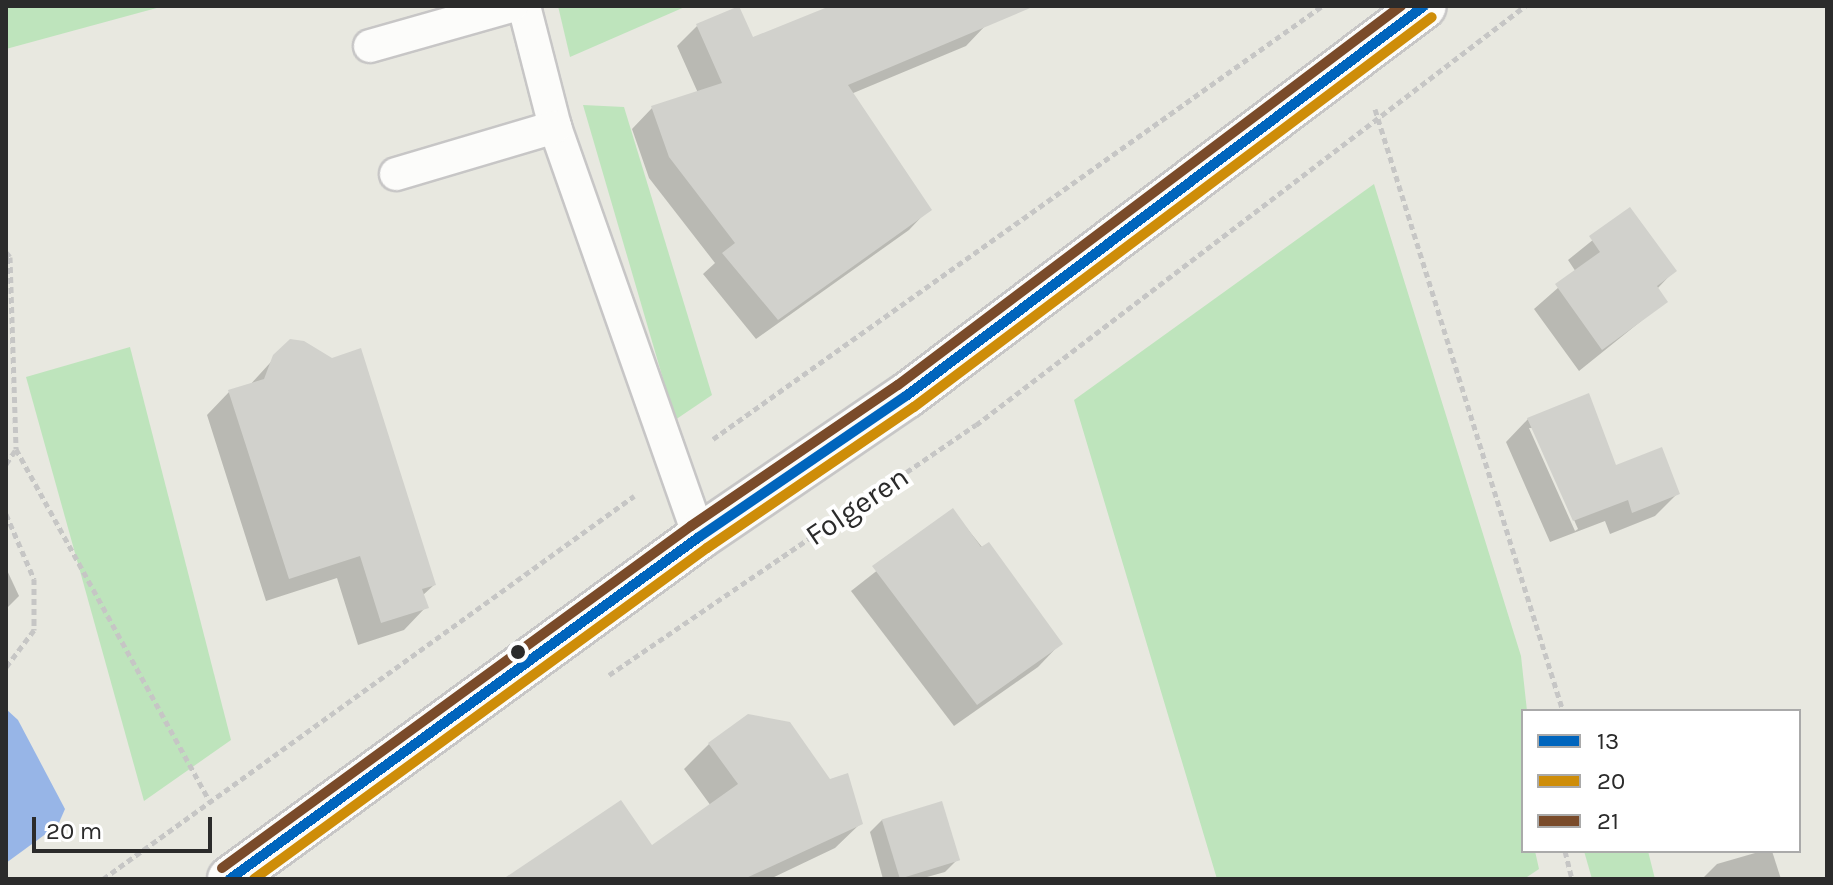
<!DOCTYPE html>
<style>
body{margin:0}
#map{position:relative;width:1833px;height:885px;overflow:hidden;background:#e8e8e0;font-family:Karla,sans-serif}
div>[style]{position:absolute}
.green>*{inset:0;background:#bee4bc}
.water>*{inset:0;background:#97b5e7}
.shadow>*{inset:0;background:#0003}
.building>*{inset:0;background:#d1d1cc;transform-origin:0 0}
.path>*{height:5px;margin-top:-2.5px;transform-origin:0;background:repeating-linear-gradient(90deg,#c6c6c5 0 6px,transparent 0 10px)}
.roads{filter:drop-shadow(2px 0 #c7c6c6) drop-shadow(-2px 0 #c7c6c6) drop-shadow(0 2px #c7c6c6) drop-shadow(0 -2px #c7c6c6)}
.lane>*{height:32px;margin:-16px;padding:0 16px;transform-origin:16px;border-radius:16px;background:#fcfcfa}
.secondary>*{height:44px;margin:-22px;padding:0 22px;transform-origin:22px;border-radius:22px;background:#fcfcfa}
.bus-1>*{height:10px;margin:-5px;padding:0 5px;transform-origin:5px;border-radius:5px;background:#0065bd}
.bus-2>*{height:10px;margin:-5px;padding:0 5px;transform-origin:5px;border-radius:5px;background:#ce8d09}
.bus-3>*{height:10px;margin:-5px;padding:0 5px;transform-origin:5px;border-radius:5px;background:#7a4b2a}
.dots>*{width:22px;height:22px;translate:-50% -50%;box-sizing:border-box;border:4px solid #fff;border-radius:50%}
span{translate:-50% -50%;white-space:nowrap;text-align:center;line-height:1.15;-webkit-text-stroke:8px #fff;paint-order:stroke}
.street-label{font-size:30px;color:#2b2b2b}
.frame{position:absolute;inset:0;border:8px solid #2b2b2b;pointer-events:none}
.legend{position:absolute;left:1521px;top:709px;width:280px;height:144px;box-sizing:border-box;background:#fff;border:2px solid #aaa;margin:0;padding:10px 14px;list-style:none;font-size:24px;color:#2b2b2b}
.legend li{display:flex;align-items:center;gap:16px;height:40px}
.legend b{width:40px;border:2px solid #aaa}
.scale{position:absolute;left:32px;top:817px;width:180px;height:36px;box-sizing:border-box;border:4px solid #2b2b2b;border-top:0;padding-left:10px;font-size:24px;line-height:28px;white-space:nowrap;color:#2b2b2b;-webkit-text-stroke:6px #fff;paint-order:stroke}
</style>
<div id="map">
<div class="green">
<div style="clip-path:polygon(6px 6px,164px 6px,6px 49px)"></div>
<div style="clip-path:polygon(558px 6px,687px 6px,570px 57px)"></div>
<div style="clip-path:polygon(583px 105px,624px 107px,712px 395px,675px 420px)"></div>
<div style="clip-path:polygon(1374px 184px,1521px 656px,1527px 711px,1523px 851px,1535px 851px,1539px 869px,1524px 879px,1217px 879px,1074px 400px)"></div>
<div style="clip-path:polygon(130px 347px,231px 740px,144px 801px,26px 377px)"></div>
<div style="clip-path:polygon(1584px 851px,1648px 851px,1655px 879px,1592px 879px)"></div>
</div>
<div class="water">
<div style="clip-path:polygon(6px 709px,18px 720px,65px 809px,58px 825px,6px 863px)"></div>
</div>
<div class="shadow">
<div style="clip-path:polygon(835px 6px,978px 6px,986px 25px,966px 46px,851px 94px,929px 209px,909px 230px,756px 339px,703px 274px,715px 263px,649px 178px,632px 129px,652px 108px,698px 93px,677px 46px,697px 26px,752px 40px)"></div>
<div style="clip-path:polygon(1630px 210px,1674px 271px,1657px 289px,1666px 301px,1579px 371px,1534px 309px,1576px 272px,1568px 260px)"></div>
<div style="clip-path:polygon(290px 341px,434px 585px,422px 596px,426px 607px,404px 630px,358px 645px,337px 578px,266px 601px,207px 415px,229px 392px,249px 386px)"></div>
<div style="clip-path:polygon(evenodd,1528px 419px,1615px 467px,1678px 493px,1655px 516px,1610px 534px,1605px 521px,1550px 542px,1506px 442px,1528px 419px,1529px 428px,1534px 428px,1578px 529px,1575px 531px,1529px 428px)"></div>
<div style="clip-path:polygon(953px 511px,1060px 644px,1038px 667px,954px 726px,851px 591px)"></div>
<div style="clip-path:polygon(6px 568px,19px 596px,6px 609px)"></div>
<div style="clip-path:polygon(709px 744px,861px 823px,835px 848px,770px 879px,509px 879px,652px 848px,711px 806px,684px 769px)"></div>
<div style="clip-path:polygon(882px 820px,957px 860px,945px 872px,920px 879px,883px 879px,870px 832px)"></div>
<div style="clip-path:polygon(1762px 851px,1772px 851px,1781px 879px,1702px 879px,1717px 864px)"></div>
</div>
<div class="building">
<div style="clip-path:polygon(739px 6px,753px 37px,830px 6px,1035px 6px,848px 85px,932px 210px,778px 320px,722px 253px,735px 243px,669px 157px,651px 106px,722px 83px,696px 24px)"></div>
<div style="clip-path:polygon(1630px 207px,1677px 271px,1657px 286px,1668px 302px,1602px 350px,1555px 284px,1600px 252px,1589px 236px)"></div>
<div style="clip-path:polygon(290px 339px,304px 341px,332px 358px,361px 348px,436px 585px,422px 589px,429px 608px,381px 623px,360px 556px,289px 579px,228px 390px,264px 379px,273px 355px)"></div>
<div style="clip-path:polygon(1589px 393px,1616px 465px,1662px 447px,1680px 494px,1632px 513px,1628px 500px,1573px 521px,1527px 418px)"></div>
<div style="clip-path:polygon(953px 508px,981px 547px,989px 542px,1063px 644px,977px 705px,872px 566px)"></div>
<div style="clip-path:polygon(748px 714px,790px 722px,830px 779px,848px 773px,863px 824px,744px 879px,503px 879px,621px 800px,652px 845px,738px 784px,708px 743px)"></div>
<div style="left:942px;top:801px;width:62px;height:63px;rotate:73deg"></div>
</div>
<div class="path">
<div style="left:1375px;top:109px;width:631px;rotate:72.66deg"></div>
<div style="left:6px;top:252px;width:6px;rotate:51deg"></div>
<div style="left:10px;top:257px;width:192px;rotate:88.2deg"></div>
<div style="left:16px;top:449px;width:403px;rotate:61.2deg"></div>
<div style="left:713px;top:439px;width:747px;rotate:-35.41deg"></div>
<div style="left:6px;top:464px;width:18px;rotate:-56deg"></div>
<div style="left:6px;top:514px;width:71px;rotate:66.7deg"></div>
<div style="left:34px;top:579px;width:51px;rotate:90deg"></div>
<div style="left:34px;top:630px;width:46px;rotate:127.1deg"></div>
<div style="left:609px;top:675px;width:444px;rotate:-34.3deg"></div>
<div style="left:976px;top:425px;width:691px;rotate:-37.35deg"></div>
<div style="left:1565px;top:851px;width:29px;rotate:76deg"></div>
<div style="left:103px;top:879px;width:655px;rotate:-35.8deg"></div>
</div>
<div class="roads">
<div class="lane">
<div style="left:524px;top:6px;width:125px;rotate:75.6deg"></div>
<div style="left:555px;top:127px;width:435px;rotate:70.6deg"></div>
<div style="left:370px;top:46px;width:147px;rotate:-15.8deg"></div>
<div style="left:396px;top:174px;width:166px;rotate:-16.5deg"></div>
</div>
<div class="secondary">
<div style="left:230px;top:879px;width:580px;rotate:-36.1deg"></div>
<div style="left:699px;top:537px;width:250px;rotate:-34.3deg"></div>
<div style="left:906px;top:396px;width:648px;rotate:-36.98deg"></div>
</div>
</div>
<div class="bus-1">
<div style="left:230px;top:879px;width:580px;rotate:-36.1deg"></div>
<div style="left:699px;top:537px;width:250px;rotate:-34.3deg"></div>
<div style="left:906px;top:396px;width:648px;rotate:-36.98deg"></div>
</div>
<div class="bus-2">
<div style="left:254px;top:879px;width:561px;rotate:-36.16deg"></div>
<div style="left:707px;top:548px;width:250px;rotate:-34.3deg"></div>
<div style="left:914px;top:407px;width:648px;rotate:-36.98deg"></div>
</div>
<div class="bus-3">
<div style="left:222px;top:868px;width:580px;rotate:-36.1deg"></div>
<div style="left:691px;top:526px;width:250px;rotate:-34.3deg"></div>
<div style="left:898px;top:385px;width:630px;rotate:-37deg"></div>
</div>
<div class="dots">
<div style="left:518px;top:652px;background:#2b2b2b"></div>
</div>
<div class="street-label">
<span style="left:857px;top:506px;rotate:-34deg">Folgeren</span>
</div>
<div class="frame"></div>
<ul class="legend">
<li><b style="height:10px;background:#0065bd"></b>13</li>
<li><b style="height:10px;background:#ce8d09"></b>20</li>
<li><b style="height:10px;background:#7a4b2a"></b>21</li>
</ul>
<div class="scale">20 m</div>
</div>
